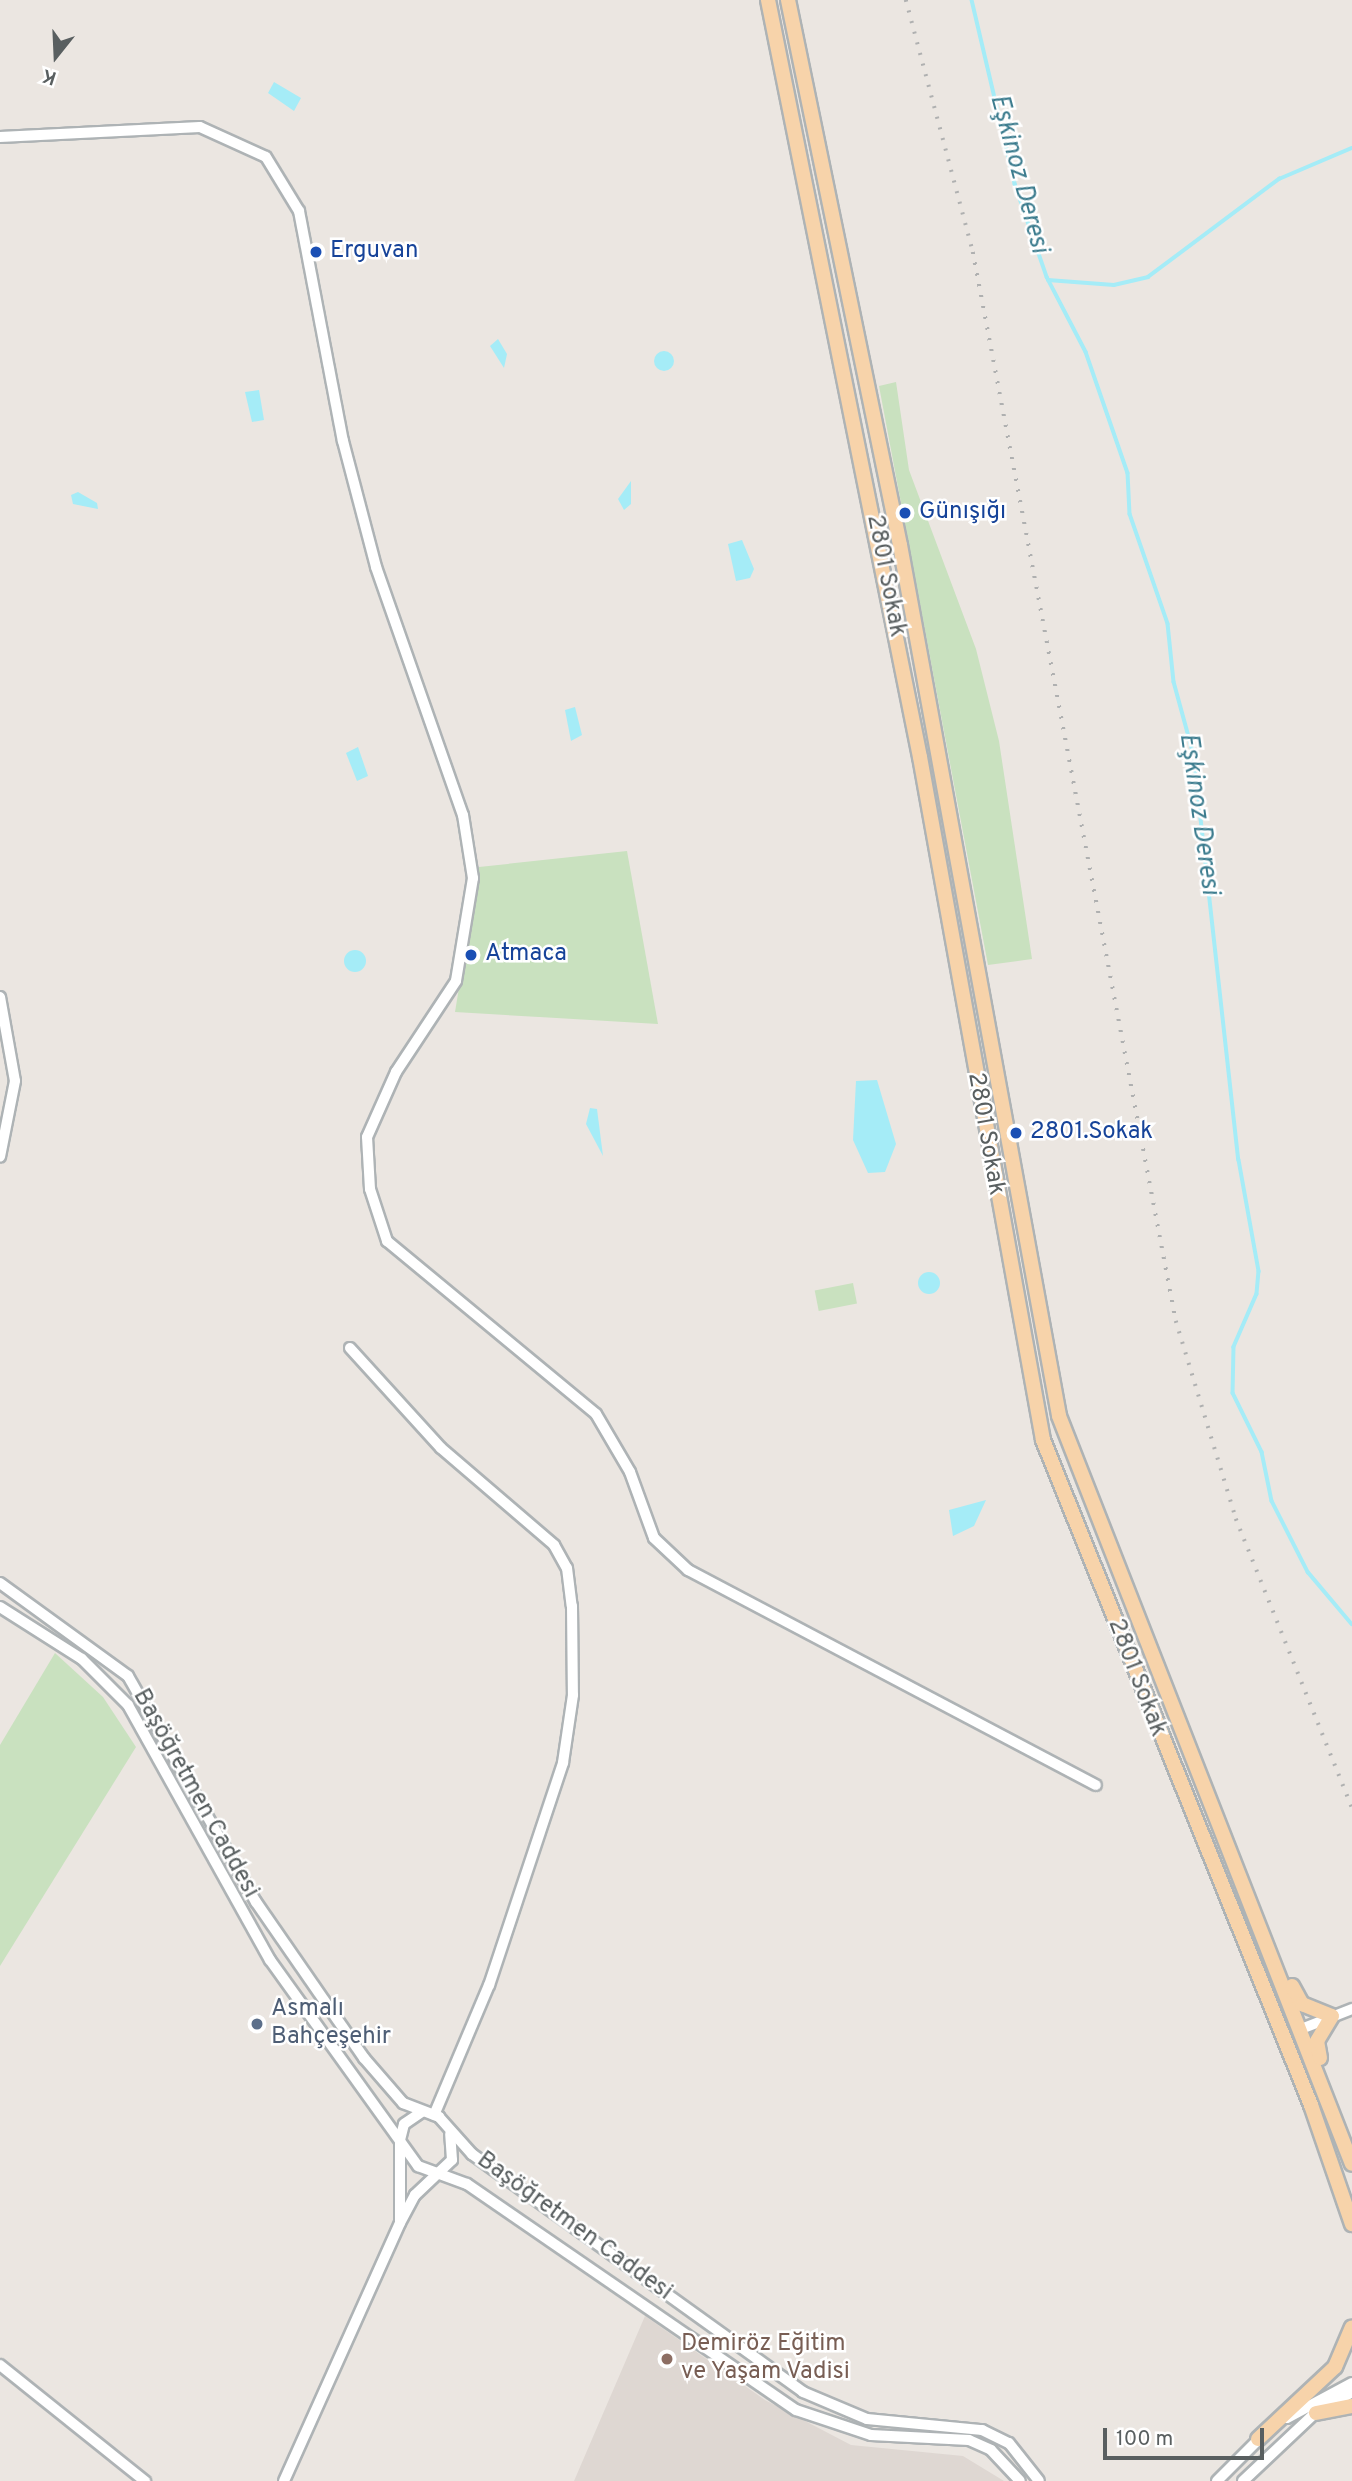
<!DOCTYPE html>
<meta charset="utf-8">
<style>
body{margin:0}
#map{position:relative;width:1352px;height:2481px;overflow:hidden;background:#ebe6e1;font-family:Overpass,sans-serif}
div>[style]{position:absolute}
.education>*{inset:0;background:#ded7d2}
.green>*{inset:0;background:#c9e1bf;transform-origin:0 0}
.water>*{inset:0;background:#a5ecf7}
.round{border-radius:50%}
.stream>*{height:3.5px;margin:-1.75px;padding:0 1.75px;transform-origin:1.75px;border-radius:1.75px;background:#a5ecf7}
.roads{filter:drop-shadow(2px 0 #aeb3b5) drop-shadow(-2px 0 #aeb3b5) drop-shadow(0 2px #aeb3b5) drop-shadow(0 -2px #aeb3b5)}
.minor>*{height:10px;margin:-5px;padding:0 5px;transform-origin:5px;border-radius:5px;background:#fff}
.major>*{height:14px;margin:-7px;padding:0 7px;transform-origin:7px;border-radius:7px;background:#f7d3aa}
.rail>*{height:3.5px;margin-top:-1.75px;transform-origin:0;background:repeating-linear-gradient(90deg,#afb0b0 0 2px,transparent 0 11px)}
.dots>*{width:19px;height:19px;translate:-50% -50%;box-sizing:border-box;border:4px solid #fff;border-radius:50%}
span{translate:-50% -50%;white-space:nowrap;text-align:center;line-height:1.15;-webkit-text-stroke:5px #fff;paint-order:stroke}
.transit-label{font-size:24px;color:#164399}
.left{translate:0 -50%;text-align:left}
.street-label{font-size:24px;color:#595f60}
.service-label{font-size:24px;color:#4e5e75}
.education-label{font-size:24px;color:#785e54}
.water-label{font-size:26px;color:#3c7c8e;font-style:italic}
.north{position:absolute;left:21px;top:21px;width:70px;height:70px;-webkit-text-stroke:5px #fff;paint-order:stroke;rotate:198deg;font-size:19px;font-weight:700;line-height:28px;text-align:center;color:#595f60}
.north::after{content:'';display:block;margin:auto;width:24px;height:32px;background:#595f60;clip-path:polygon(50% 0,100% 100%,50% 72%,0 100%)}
.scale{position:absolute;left:1103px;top:2428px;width:161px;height:32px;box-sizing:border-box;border:4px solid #595f60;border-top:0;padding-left:9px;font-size:21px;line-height:24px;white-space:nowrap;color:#595f60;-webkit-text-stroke:5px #fff;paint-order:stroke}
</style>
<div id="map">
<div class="education">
<div style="clip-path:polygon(645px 2316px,765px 2400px,851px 2445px,963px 2456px,1004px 2481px,574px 2481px)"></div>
</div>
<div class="green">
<div style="clip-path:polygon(896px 382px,909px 470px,976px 649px,999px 741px,1032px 959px,988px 965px,879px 386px)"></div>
<div style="clip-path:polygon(627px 851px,658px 1024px,455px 1012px,479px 867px)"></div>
<div style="left:853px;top:1283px;width:21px;height:39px;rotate:79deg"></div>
<div style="clip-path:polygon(55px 1653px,103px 1697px,136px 1747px,0 1966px,0 1745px)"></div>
</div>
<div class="water">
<div style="clip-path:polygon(274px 82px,301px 98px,294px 111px,268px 93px)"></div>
<div style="clip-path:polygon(498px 339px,507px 354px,504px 368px,490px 346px)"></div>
<div class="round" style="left:654px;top:351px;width:20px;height:20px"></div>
<div style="clip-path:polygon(259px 390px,264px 420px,252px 422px,245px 392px)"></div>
<div style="clip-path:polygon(631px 481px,631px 504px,624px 510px,618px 499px)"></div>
<div style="clip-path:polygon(78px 492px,97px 503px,98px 509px,73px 504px,71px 495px)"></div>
<div style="clip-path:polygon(742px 540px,754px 569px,750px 578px,736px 581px,728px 544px)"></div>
<div style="clip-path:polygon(575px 707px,582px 735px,571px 741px,565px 710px)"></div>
<div style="clip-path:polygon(358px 747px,368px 776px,357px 781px,346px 753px)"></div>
<div class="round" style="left:344px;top:950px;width:22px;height:22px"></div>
<div style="clip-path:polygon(877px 1080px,896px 1144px,885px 1172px,868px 1173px,853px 1140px,856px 1081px)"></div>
<div style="clip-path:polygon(590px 1108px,597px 1109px,603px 1156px,586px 1124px)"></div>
<div class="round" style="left:918px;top:1272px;width:22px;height:22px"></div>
<div style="clip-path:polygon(986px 1500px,974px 1526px,953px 1536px,949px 1510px)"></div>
</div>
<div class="stream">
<div style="left:972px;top:0;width:189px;rotate:76.8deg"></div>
<div style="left:1015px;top:184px;width:98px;rotate:71deg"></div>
<div style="left:1047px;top:277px;width:85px;rotate:62.5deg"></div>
<div style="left:1086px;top:352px;width:128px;rotate:70.9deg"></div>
<div style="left:1128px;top:473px;width:41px;rotate:87.2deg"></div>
<div style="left:1130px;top:514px;width:116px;rotate:70.9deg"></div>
<div style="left:1168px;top:624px;width:58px;rotate:84.1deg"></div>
<div style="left:1174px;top:682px;width:76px;rotate:74.7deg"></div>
<div style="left:1194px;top:755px;width:407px;rotate:83.7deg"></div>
<div style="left:1239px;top:1160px;width:113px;rotate:79.8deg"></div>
<div style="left:1259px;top:1271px;width:23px;rotate:95deg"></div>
<div style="left:1257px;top:1294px;width:58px;rotate:113.5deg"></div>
<div style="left:1234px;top:1347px;width:46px;rotate:91.2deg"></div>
<div style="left:1233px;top:1393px;width:66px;rotate:63.8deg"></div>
<div style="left:1262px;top:1452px;width:50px;rotate:78.5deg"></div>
<div style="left:1272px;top:1501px;width:80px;rotate:63.1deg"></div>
<div style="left:1308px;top:1572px;width:68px;rotate:49.8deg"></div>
<div style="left:1048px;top:280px;width:66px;rotate:4.3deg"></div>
<div style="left:1114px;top:285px;width:35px;rotate:-13deg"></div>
<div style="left:1148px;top:277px;width:164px;rotate:-36.8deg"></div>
<div style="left:1279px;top:179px;width:79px;rotate:-23deg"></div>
</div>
<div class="roads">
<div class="minor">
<div style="left:0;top:137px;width:200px;rotate:-2.9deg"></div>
<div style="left:200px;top:127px;width:72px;rotate:24.4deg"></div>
<div style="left:266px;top:157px;width:63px;rotate:58.6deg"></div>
<div style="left:299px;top:211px;width:234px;rotate:79.2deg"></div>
<div style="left:343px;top:441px;width:130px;rotate:75.3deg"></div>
<div style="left:376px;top:567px;width:263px;rotate:70.7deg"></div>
<div style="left:463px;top:815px;width:64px;rotate:81deg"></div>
<div style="left:473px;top:878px;width:104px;rotate:99.4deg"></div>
<div style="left:456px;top:981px;width:109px;rotate:123.4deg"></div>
<div style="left:396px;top:1072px;width:71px;rotate:114deg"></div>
<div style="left:367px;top:1137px;width:52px;rotate:86.7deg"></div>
<div style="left:370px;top:1189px;width:55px;rotate:71.9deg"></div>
<div style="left:387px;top:1241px;width:271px;rotate:39.6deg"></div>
<div style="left:596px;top:1414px;width:67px;rotate:59.6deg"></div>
<div style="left:630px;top:1472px;width:70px;rotate:70deg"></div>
<div style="left:654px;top:1538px;width:47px;rotate:43.3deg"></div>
<div style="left:688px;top:1570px;width:461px;rotate:27.8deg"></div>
<div style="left:0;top:997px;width:85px;rotate:79.9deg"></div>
<div style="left:15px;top:1081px;width:77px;rotate:101.2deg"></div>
<div style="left:350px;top:1348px;width:135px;rotate:47.7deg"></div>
<div style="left:441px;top:1448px;width:149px;rotate:40.6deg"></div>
<div style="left:554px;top:1545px;width:26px;rotate:61deg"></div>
<div style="left:567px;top:1568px;width:38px;rotate:83deg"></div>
<div style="left:572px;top:1606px;width:89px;rotate:89.4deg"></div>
<div style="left:573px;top:1695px;width:69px;rotate:98.4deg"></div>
<div style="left:563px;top:1763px;width:234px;rotate:108.4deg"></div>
<div style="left:489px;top:1985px;width:141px;rotate:112.9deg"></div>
<div style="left:0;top:1583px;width:158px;rotate:36deg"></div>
<div style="left:128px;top:1676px;width:260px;rotate:60.5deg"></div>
<div style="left:256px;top:1902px;width:190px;rotate:55.3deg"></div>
<div style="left:364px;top:2058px;width:60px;rotate:49.1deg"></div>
<div style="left:403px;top:2103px;width:39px;rotate:21deg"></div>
<div style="left:439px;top:2117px;width:50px;rotate:48.3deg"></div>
<div style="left:472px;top:2154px;width:408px;rotate:35.7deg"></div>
<div style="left:803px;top:2392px;width:69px;rotate:22.9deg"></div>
<div style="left:867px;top:2419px;width:116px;rotate:5.5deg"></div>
<div style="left:982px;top:2430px;width:30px;rotate:26deg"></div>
<div style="left:1009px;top:2443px;width:48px;rotate:51.7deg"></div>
<div style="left:0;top:1607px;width:97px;rotate:32.4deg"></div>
<div style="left:82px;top:1659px;width:65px;rotate:45deg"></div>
<div style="left:128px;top:1705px;width:292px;rotate:60.9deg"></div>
<div style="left:270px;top:1960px;width:254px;rotate:54.3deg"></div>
<div style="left:418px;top:2166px;width:52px;rotate:20.2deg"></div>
<div style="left:467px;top:2184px;width:399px;rotate:34.5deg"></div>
<div style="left:796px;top:2410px;width:79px;rotate:18.4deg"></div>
<div style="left:871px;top:2435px;width:98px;rotate:2.9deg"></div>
<div style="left:969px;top:2440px;width:24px;rotate:24deg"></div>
<div style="left:991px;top:2450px;width:42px;rotate:46.9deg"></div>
<div style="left:1301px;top:2029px;width:55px;rotate:-21.4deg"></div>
<div style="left:400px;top:2221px;width:81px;rotate:-90deg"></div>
<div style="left:400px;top:2140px;width:16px;rotate:-76deg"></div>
<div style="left:404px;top:2124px;width:22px;rotate:-34deg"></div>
<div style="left:0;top:2365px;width:186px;rotate:38.7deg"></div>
<div style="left:1287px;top:2418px;width:74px;rotate:-28.3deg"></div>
<div style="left:284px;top:2481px;width:283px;rotate:-65.8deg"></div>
<div style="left:400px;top:2223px;width:32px;rotate:-62deg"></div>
<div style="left:415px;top:2195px;width:51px;rotate:-43.4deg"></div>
<div style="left:452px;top:2160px;width:26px;rotate:-94deg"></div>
<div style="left:1217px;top:2481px;width:64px;rotate:-45deg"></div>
<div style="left:1243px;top:2481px;width:96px;rotate:-43.3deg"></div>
<div style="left:1313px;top:2415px;width:45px;rotate:-30.5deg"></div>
</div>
<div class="major">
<div style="left:768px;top:0;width:772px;rotate:78.65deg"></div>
<div style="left:920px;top:757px;width:694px;rotate:79.79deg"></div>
<div style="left:1043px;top:1440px;width:717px;rotate:68.05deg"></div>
<div style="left:1311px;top:2105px;width:126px;rotate:71deg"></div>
<div style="left:788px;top:0;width:556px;rotate:78.39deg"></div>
<div style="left:900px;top:545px;width:885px;rotate:79.65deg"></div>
<div style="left:1059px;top:1416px;width:803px;rotate:68.61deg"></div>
<div style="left:1292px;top:1986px;width:21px;rotate:61deg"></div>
<div style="left:1302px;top:2004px;width:32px;rotate:22deg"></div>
<div style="left:1320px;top:2058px;width:17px;rotate:-100deg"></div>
<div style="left:1317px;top:2041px;width:29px;rotate:-59deg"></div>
<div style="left:1316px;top:2413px;width:37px;rotate:-11deg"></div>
<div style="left:1258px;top:2439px;width:105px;rotate:-43.1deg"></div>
<div style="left:1335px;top:2367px;width:43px;rotate:-67deg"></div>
</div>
</div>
<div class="rail">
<div style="left:906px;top:0;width:261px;rotate:75.1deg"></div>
<div style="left:973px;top:252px;width:1088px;rotate:79.25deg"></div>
<div style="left:1176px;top:1321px;width:207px;rotate:73.1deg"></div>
<div style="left:1236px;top:1519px;width:310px;rotate:68.1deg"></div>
</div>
<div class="dots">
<div style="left:316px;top:252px;background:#1a4fb4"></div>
<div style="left:905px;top:513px;background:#1a4fb4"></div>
<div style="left:471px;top:955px;background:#1a4fb4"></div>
<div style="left:1016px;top:1133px;background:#1a4fb4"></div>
<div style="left:257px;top:2024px;background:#5c6f8a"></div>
<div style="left:667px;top:2359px;background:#8d6e63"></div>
</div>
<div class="transit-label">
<span class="left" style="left:330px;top:252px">Erguvan</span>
<span class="left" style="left:919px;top:513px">Günışığı</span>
<span class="left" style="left:485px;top:955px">Atmaca</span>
<span class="left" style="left:1030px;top:1133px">2801.Sokak</span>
</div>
<div class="street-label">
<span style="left:885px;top:576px;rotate:79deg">2801 Sokak</span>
<span style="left:985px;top:1134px;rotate:80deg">2801 Sokak</span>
<span style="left:1136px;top:1678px;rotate:69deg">2801 Sokak</span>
<span style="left:195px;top:1794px;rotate:61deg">Başöğretmen Caddesi</span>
<span style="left:574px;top:2227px;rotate:36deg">Başöğretmen Caddesi</span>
</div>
<div class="service-label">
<span class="left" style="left:271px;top:2024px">Asmalı<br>Bahçeşehir</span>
</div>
<div class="education-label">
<span class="left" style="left:681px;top:2359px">Demiröz Eğitim<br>ve Yaşam Vadisi</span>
</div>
<div class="water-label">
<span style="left:1018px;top:174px;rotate:75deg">Eşkinoz Deresi</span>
<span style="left:1198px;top:814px;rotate:82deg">Eşkinoz Deresi</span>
</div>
<div class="north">K</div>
<div class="scale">100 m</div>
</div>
